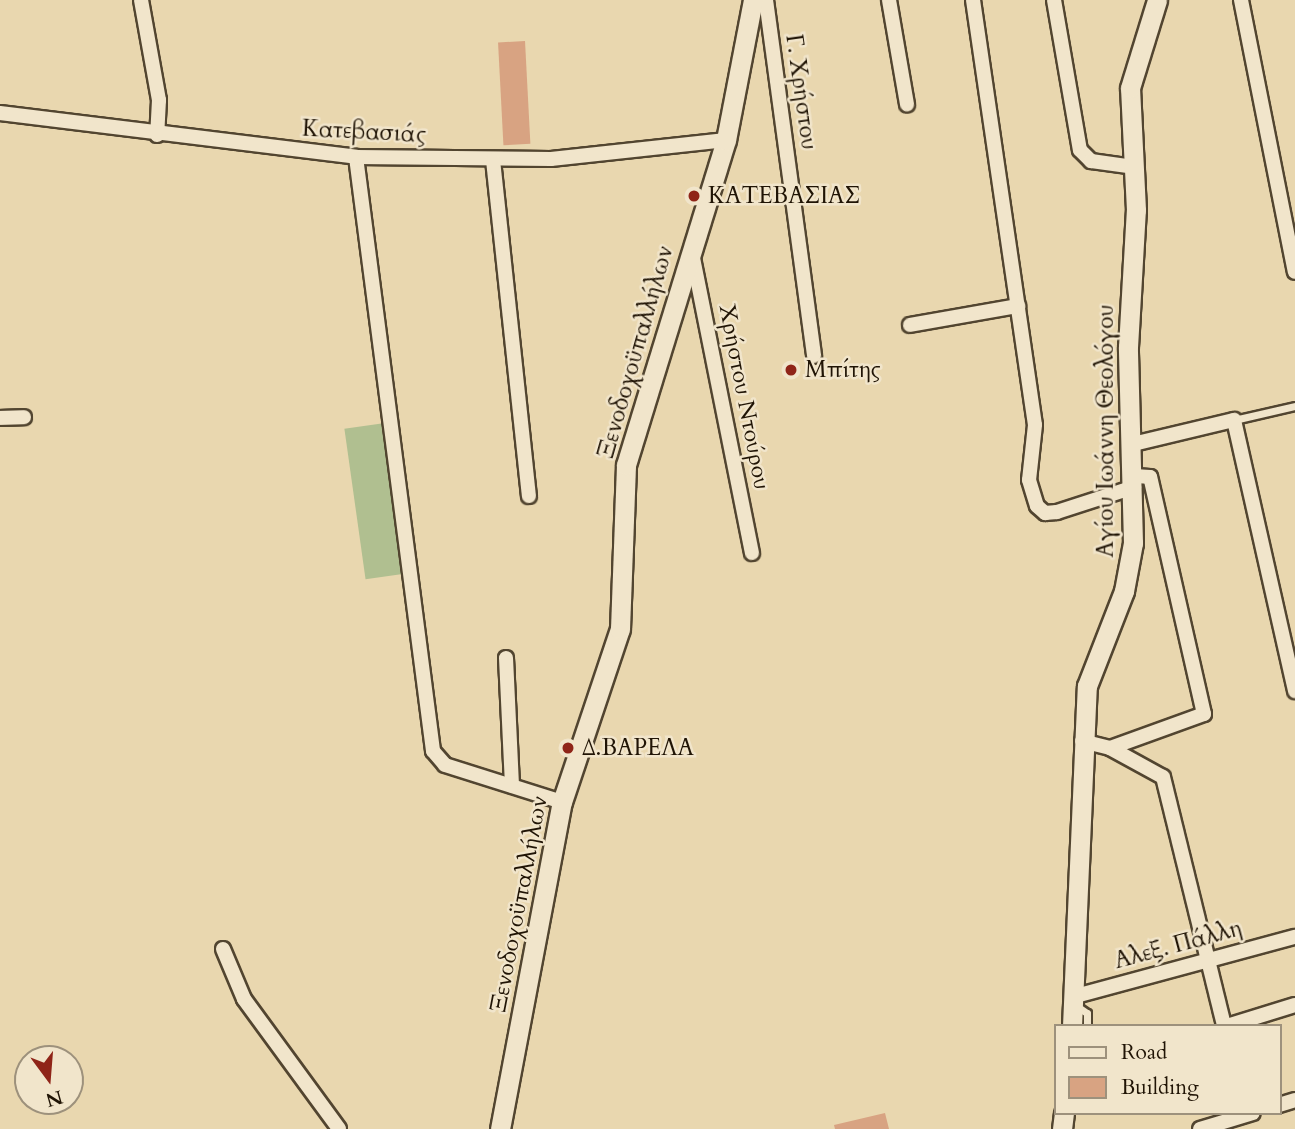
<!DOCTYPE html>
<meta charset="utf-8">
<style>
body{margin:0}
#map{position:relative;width:1295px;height:1129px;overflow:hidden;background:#e9d7af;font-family:Cardo,serif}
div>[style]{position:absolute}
.green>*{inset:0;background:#b0bf90;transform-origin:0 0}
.building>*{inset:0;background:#d8a382;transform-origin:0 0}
.roads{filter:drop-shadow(2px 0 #524530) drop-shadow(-2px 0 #524530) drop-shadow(0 2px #524530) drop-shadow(0 -2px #524530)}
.lane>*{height:7px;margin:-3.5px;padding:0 3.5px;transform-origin:3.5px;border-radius:3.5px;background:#f1e5cb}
.street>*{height:14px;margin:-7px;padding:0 7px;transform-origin:7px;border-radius:7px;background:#f1e5cb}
.secondary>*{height:19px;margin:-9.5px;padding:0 9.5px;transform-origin:9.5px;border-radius:9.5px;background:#f1e5cb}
.dots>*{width:19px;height:19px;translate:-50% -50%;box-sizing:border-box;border:4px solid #f1e5cb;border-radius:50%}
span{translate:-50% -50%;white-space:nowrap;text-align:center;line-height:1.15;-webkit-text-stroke:5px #f1e5cb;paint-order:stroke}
.street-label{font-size:23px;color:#201405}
.poi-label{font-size:23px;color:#201405}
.left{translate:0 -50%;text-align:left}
.legend{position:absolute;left:1054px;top:1024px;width:228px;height:91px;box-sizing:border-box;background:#f1e5cb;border:2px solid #9d917c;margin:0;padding:9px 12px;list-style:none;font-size:21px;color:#201405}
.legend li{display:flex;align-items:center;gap:14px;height:35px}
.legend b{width:35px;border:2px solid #9d917c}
.north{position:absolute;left:14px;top:1045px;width:70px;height:70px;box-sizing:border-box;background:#f1e5cb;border:2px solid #9d917c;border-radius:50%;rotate:164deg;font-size:19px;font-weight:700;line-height:28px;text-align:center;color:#201405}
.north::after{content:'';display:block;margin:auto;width:24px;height:32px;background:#8f2418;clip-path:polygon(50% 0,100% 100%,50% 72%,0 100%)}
</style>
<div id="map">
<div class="green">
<div style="left:385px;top:423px;width:152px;height:41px;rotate:82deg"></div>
</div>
<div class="building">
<div style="left:525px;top:41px;width:103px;height:27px;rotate:87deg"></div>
<div style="clip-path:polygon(885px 1113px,889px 1129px,835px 1129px,834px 1125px)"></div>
</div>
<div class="roads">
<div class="lane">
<div style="left:1234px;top:420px;width:63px;rotate:-12.9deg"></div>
<div style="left:1075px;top:1005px;width:14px;rotate:34deg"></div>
<div style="left:1087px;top:1013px;width:13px;rotate:90deg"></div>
</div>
<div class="street">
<div style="left:141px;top:0;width:102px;rotate:79.8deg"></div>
<div style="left:159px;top:100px;width:35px;rotate:93deg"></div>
<div style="left:766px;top:0;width:359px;rotate:82.3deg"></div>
<div style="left:889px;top:0;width:106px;rotate:80.2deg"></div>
<div style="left:973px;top:0;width:429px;rotate:81.7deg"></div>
<div style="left:1035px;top:425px;width:55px;rotate:96.2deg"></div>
<div style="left:1029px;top:480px;width:27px;rotate:73deg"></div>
<div style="left:1037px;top:506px;width:11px;rotate:41deg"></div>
<div style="left:1045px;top:513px;width:12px;rotate:-5deg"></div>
<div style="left:1057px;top:512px;width:81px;rotate:-18deg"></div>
<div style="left:1054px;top:0;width:152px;rotate:80.2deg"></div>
<div style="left:1080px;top:150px;width:16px;rotate:45deg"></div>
<div style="left:1091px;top:161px;width:43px;rotate:7.9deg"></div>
<div style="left:1241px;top:0;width:277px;rotate:78.8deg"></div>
<div style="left:0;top:113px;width:359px;rotate:7deg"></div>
<div style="left:356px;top:157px;width:195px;rotate:0.6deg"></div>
<div style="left:551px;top:159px;width:176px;rotate:-6.2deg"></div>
<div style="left:356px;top:157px;width:599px;rotate:82.61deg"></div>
<div style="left:433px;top:751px;width:18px;rotate:49deg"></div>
<div style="left:445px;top:765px;width:123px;rotate:17.5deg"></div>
<div style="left:493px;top:160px;width:338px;rotate:83.9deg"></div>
<div style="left:692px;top:253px;width:306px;rotate:78.7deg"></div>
<div style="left:910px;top:325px;width:110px;rotate:-10deg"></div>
<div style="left:0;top:418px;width:24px;rotate:-2deg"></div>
<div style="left:1133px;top:444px;width:104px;rotate:-13.4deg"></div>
<div style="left:1234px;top:420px;width:278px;rotate:77.3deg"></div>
<div style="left:506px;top:658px;width:128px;rotate:87.3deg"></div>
<div style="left:1082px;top:741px;width:29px;rotate:14deg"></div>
<div style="left:1110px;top:748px;width:60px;rotate:28.7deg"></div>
<div style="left:1163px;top:777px;width:256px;rotate:76.2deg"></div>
<div style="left:1110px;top:748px;width:100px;rotate:-19.9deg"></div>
<div style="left:1204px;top:714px;width:243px;rotate:-102.8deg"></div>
<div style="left:1150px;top:477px;width:16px;rotate:-176deg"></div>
<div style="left:223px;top:949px;width:54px;rotate:67.2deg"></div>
<div style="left:244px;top:999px;width:161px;rotate:53.8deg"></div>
<div style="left:1072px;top:997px;width:231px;rotate:-15.1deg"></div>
<div style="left:1227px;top:1026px;width:71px;rotate:-17.2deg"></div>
<div style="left:1279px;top:1105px;width:17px;rotate:-17deg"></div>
<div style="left:1200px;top:1129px;width:55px;rotate:-16.8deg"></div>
</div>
<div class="secondary">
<div style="left:1072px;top:1026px;width:340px;rotate:-87.5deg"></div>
<div style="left:1087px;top:686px;width:102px;rotate:-68.7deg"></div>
<div style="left:1124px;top:591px;width:49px;rotate:-79.4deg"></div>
<div style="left:1133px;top:543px;width:196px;rotate:-91.5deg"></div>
<div style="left:1128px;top:347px;width:137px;rotate:-86.7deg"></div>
<div style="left:1136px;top:210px;width:122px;rotate:-92.8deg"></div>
<div style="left:1130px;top:88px;width:92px;rotate:-72.9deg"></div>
<div style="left:500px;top:1129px;width:333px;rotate:-79.3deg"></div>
<div style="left:562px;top:802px;width:182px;rotate:-71.5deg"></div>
<div style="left:620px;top:629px;width:164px;rotate:-87.9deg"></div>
<div style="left:626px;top:465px;width:340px;rotate:-72.9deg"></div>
<div style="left:726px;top:140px;width:143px;rotate:-79.1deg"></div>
<div style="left:1062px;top:1129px;width:16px;rotate:-83deg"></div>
</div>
</div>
<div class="dots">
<div style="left:694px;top:196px;background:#8f2418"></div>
<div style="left:791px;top:370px;background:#8f2418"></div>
<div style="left:568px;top:748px;background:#8f2418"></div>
</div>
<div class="street-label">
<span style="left:801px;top:92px;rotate:82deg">Γ. Χρήστου</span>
<span style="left:364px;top:132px;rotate:3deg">Κατεβασιάς</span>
<span style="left:636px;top:352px;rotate:-74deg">Ξενοδοχοϋπαλλήλων</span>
<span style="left:744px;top:397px;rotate:79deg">Χρήστου Ντούρου</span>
<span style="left:1106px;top:431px;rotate:-90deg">Αγίου Ιωάννη Θεολόγου</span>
<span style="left:519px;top:904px;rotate:-79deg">Ξενοδοχοϋπαλλήλων</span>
<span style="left:1178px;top:945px;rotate:-15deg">Αλεξ. Πάλλη</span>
</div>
<div class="poi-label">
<span class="left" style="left:708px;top:196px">ΚΑΤΕΒΑΣΙΑΣ</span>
<span class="left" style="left:805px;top:370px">Μπίτης</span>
<span class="left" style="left:582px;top:748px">Δ.ΒΑΡΕΛΑ</span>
</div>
<ul class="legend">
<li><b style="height:9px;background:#f1e5cb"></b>Road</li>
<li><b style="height:19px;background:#d8a382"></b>Building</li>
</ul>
<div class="north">N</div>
</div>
